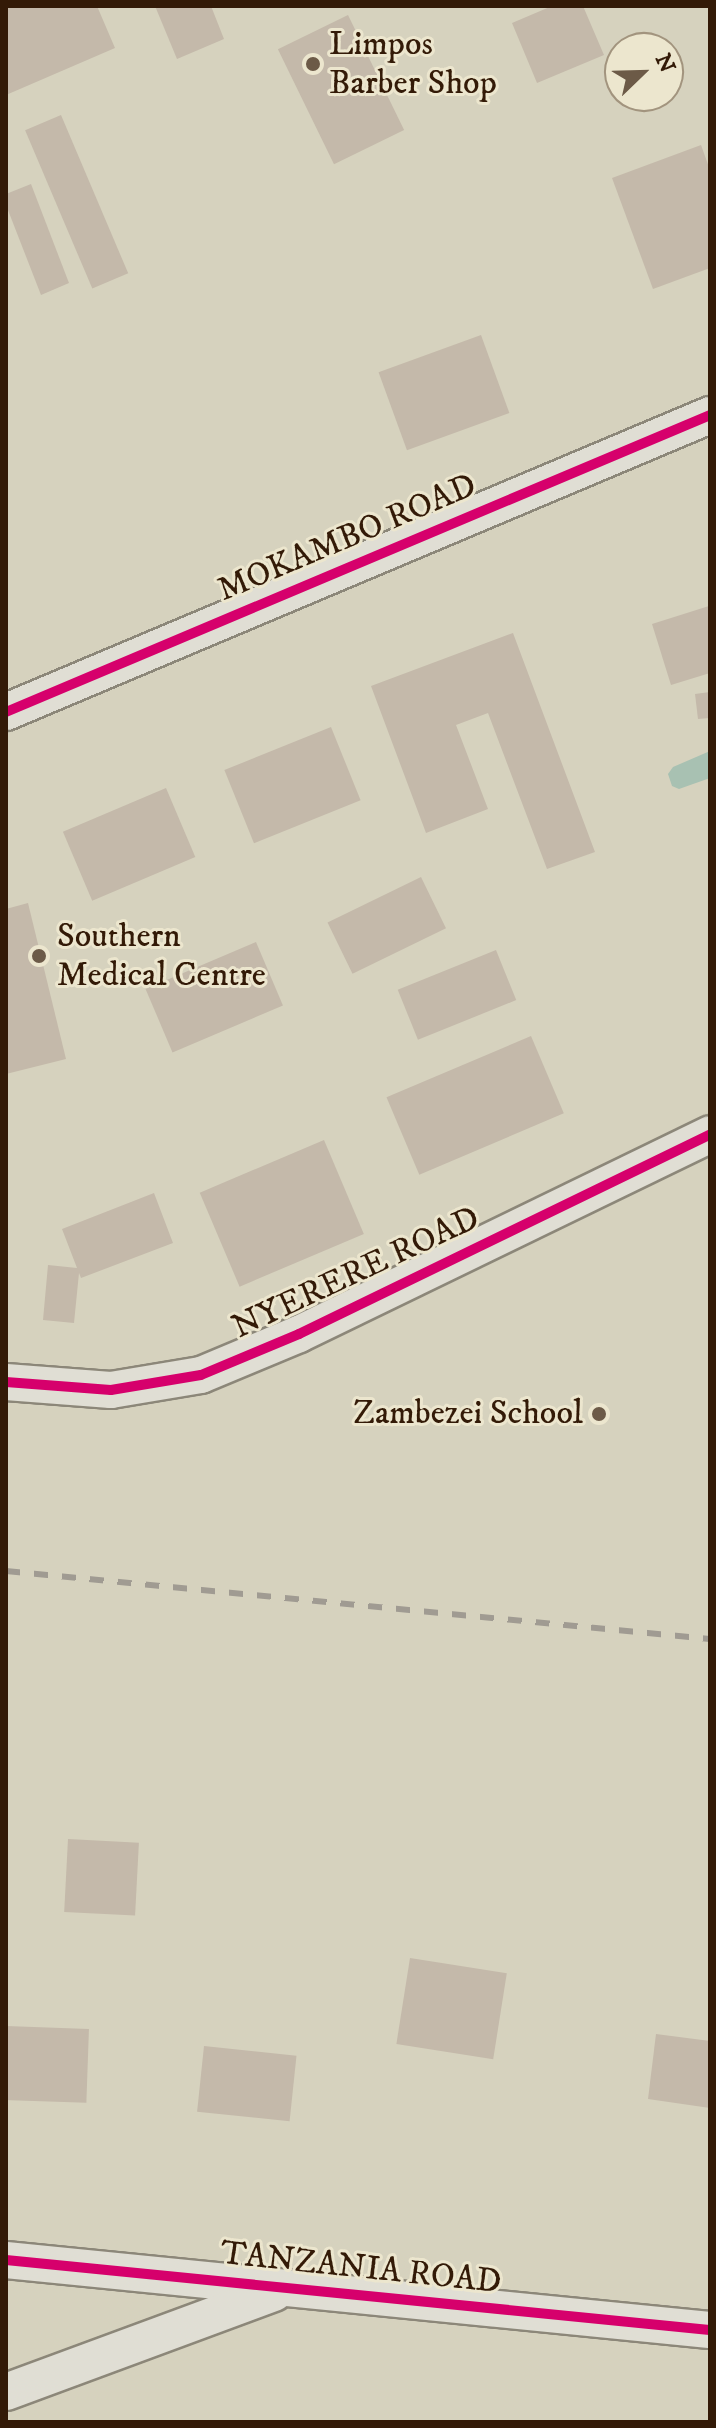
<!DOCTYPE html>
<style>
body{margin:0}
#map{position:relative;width:716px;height:2428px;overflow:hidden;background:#d6d2be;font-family:"IM FELL DW Pica",serif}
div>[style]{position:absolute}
.water>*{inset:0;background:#a8c1b2}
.building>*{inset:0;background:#c4b9aa;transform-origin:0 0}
.roads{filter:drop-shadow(2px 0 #8c8779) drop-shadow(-2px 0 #8c8779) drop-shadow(0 2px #8c8779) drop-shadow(0 -2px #8c8779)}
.minor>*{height:36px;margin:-18px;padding:0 18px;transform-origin:18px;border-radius:18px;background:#e0ded4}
.rail>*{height:6px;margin-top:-3px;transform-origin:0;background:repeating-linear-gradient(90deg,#a09b92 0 14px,transparent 0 28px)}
.cycleway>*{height:10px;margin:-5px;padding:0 5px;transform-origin:5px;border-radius:5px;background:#d6006c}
.dots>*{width:22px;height:22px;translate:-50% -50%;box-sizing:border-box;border:4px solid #ece6ce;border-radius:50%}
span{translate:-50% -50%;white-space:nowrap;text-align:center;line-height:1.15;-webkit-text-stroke:6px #ece6ce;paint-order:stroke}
.poi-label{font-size:34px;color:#331a07}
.left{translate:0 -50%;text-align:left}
.right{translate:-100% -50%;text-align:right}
.street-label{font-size:34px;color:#331a07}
.frame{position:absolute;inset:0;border:8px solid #331a07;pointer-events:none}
.north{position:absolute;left:604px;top:32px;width:80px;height:80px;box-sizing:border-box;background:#ece6ce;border:2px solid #a2947e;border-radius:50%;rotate:67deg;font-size:22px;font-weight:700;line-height:32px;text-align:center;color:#331a07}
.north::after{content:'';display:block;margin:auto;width:28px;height:36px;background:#6c5a47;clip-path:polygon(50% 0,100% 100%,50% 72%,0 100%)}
</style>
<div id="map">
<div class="water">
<div style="clip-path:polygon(710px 751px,710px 778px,679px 789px,672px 786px,668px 774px,673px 767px)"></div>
</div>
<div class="building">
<div style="clip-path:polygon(6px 6px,97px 6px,115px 48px,6px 95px)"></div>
<div style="clip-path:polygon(155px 6px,211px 6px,224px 39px,177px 59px)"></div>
<div style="clip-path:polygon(552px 6px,583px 6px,604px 55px,537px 83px,512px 23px)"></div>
<div style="left:348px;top:15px;width:128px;height:78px;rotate:64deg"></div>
<div style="left:61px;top:115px;width:172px;height:39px;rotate:67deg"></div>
<div style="clip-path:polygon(701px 145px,710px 170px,710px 268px,653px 289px,612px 178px)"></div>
<div style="clip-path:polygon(31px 184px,69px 283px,41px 295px,6px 205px,6px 194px)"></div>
<div style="left:481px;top:335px;width:83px;height:109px;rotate:70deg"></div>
<div style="clip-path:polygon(709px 606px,710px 673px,671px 685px,652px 624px)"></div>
<div style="clip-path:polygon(513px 633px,595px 852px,547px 869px,488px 713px,456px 725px,488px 809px,426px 833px,371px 686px)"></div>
<div style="clip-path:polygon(710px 692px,710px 718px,698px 719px,695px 694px)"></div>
<div style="left:331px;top:727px;width:79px;height:115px;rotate:68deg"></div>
<div style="left:166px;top:788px;width:75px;height:112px;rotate:67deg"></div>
<div style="left:421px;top:877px;width:57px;height:104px;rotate:64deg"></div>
<div style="clip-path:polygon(28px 903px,66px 1059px,6px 1074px,6px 909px)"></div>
<div style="left:256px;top:942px;width:69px;height:120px;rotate:67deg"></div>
<div style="left:496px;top:950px;width:54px;height:106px;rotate:68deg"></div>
<div style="left:531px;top:1036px;width:84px;height:157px;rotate:67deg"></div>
<div style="left:324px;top:1140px;width:102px;height:135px;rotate:67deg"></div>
<div style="clip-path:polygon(154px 1193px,173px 1243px,81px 1278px,79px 1273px,74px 1323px,43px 1320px,48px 1265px,77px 1268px,62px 1229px)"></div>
<div style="left:68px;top:1839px;width:71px;height:73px;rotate:3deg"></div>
<div style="left:410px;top:1958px;width:98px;height:87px;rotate:9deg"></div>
<div style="left:6px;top:2026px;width:83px;height:74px;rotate:2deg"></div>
<div style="clip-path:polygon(656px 2034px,710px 2041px,710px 2108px,648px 2099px)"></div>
<div style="left:204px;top:2046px;width:93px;height:66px;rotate:6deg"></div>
</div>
<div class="roads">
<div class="minor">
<div style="left:6px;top:712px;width:764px;rotate:-22.87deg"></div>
<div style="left:6px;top:1382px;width:105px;rotate:4.4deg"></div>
<div style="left:111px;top:1390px;width:91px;rotate:-9.5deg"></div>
<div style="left:201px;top:1375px;width:106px;rotate:-22.7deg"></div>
<div style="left:299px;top:1334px;width:457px;rotate:-25.9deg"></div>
<div style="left:6px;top:2260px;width:707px;rotate:5.68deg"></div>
<div style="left:6px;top:2392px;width:286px;rotate:-20.3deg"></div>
</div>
</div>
<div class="rail">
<div style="left:6px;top:1571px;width:707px;rotate:5.52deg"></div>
</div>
<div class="cycleway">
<div style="left:6px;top:712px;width:764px;rotate:-22.87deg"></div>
<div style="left:6px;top:1382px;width:105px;rotate:4.4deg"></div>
<div style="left:111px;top:1390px;width:91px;rotate:-9.5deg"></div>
<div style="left:201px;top:1375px;width:106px;rotate:-22.7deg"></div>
<div style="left:299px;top:1334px;width:457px;rotate:-25.9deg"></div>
<div style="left:6px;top:2260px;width:707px;rotate:5.68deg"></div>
</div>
<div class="dots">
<div style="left:313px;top:64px;background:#6c5a47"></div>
<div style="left:39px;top:956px;background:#6c5a47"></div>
<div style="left:599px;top:1414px;background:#6c5a47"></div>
</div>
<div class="poi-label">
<span class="left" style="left:329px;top:64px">Limpos<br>Barber Shop</span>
<span class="left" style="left:57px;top:956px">Southern<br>Medical Centre</span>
<span class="right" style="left:583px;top:1414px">Zambezei School</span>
</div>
<div class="street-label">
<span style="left:347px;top:538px;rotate:-23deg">MOKAMBO ROAD</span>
<span style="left:356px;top:1273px;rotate:-25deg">NYERERE ROAD</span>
<span style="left:361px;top:2268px;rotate:6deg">TANZANIA ROAD</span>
</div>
<div class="frame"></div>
<div class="north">N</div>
</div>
